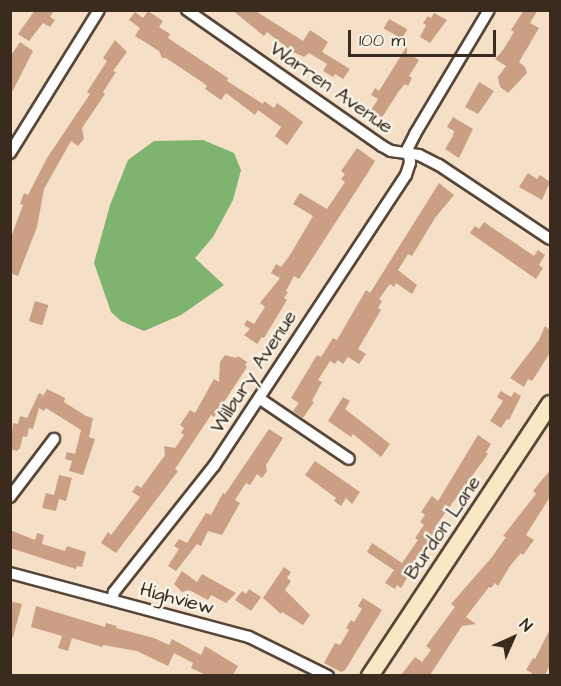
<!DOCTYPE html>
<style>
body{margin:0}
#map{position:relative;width:561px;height:686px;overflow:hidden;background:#f5e0c7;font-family:"Architects Daughter",sans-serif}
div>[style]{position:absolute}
.forest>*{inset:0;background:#7eb370}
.building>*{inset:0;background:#ca9f84;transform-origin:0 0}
.roads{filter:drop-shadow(2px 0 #574537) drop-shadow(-2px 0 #574537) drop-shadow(0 2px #574537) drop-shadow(0 -2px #574537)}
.street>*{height:10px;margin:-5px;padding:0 5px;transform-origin:5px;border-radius:5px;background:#fff}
.secondary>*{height:16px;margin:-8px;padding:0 8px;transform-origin:8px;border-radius:8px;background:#fae7c3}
span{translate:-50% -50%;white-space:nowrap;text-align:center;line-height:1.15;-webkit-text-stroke:5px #f7f3e8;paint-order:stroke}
.street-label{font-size:20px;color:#3b2a1e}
.frame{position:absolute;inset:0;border:12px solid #3b2a1e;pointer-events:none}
.north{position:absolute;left:483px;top:608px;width:60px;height:60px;-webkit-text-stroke:4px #f7f3e8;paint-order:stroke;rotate:45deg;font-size:16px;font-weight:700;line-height:24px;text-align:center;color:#3b2a1e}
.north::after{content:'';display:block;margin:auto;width:21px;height:27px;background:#3b2a1e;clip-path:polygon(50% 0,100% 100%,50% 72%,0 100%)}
.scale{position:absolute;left:348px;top:30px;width:148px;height:27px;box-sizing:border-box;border:3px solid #3b2a1e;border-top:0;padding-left:8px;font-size:18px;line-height:21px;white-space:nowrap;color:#3b2a1e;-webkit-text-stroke:4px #f7f3e8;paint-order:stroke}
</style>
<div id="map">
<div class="forest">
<div style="clip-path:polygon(203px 140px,234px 153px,241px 170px,233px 200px,213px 237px,195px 258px,224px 285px,181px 315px,144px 331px,121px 321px,111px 312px,94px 263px,110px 205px,128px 160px,154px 141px)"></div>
</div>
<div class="building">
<div style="clip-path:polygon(35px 10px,54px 10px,50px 17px,55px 20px,50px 27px,43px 23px,29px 41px,18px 34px)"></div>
<div style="clip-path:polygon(232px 10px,254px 10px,303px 41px,310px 30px,328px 42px,322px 52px,350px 69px,343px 79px,335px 74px,333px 77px,323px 71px,327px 64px,309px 53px,304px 57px,291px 51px,267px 32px,264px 36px)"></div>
<div style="clip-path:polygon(524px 10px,538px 10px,530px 23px,539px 28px,519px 62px,525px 67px,527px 73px,508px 93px,500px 87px,498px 77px,506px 66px,495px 59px,503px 50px,514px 32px,511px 30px)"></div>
<div style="clip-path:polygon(148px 11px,163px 21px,159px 27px,170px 34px,168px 38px,228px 78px,227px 81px,263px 104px,264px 101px,274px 108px,277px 103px,303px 122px,287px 145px,275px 136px,281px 127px,258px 110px,255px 115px,226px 93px,221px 100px,205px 89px,207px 86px,202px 82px,166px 58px,162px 58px,159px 51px,135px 36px,140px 28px,129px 20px,135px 12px,143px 18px)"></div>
<div style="clip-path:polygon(434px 13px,447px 20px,430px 43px,420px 37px,426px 25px,423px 23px,428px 16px,431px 18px)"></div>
<div style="left:389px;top:19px;width:21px;height:11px;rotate:29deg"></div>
<div style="clip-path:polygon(115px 40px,127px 52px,113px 71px,116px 72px,103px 92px,105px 94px,82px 128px,84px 139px,78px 146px,71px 141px,44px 189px,37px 227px,18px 276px,10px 273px,10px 240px,23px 205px,20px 204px,24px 193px,28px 195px,47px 158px,90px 94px,87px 92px,107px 61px,103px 58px)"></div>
<div style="clip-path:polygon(20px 42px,33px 51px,10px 96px,10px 57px)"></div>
<div style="clip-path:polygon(407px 46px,407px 57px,409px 54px,419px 60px,409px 76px,412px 78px,408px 86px,405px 84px,399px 91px,381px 119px,370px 112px,378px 99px,371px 95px,375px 88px,379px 91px)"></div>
<div style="clip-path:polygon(479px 82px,494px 91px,478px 114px,465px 107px)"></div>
<div style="clip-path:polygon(453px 117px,473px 129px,459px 158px,445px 149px,453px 136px,454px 131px,447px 127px)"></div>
<div style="clip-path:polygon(357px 148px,375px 161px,369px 171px,299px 279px,294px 276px,286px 291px,288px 292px,284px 298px,287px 300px,264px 338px,262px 337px,257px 344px,244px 335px,250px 329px,244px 325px,247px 320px,254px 324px,265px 307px,260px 303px,280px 278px,271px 273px,276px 264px,281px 267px,290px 255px,313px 216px,293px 204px,300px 193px,327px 209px,345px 182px,341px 179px,345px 174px,341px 171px)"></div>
<div style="clip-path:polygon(528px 173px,537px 179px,540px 175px,550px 182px,542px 200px,519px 187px)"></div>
<div style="clip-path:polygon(439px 183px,454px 195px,435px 218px,412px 256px,408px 254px,398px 270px,417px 285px,412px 294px,396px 283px,394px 287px,390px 284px,379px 299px,382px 301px,378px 308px,381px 310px,358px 349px,366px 354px,359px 364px,348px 357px,343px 364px,338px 360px,335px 364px,330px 361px,318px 380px,322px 382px,312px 401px,314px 402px,303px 418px,293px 411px,299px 403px,291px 398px,317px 355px,321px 357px,333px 338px,337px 340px,366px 290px,370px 293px)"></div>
<div style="clip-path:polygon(484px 222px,534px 256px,538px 250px,545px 255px,539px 265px,543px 268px,536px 279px,470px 233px,475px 226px,479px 229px)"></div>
<div style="left:35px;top:301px;width:14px;height:21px;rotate:17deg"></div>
<div style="clip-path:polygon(545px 326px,550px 330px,550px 353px,532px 381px,528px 379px,524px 387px,510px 378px,539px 340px)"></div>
<div style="clip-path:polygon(225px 355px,236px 358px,238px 356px,247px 362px,245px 365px,247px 367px,214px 417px,211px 415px,175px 469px,178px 471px,116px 553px,101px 543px,108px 532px,111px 535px,140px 497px,132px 492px,137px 485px,141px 488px,165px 455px,164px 446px,175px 448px,184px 435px,181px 433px,184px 428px,180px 425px,190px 410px,195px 413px,214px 379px,219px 382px,220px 362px)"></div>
<div style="clip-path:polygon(47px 389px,65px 398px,64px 402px,86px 416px,93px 418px,89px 437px,95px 439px,83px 475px,69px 471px,72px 461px,65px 459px,67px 452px,75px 454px,81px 430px,46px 408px,44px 411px,39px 408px,33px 429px,29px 428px,27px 437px,23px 436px,20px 448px,17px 451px,10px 449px,13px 423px,18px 424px,20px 416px,27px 418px,39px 393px,43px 395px,42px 398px)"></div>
<div style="clip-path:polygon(501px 391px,511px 397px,514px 392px,521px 396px,509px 420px,507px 419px,501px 428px,490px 421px,503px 401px,497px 397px)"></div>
<div style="clip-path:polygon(343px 397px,350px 401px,345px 409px,390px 444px,381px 457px,353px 434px,351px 437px,328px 421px)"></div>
<div style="clip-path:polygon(269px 429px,283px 438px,266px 465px,267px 471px,262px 478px,257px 474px,250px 485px,246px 483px,235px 500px,240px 503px,222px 535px,208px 531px,201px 546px,197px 544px,176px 571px,168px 566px,179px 549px,174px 546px,179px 539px,187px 543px,206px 513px,211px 515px,223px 493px,225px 494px)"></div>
<div style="clip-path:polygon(478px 435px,491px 444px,486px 452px,488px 454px,435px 527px,433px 537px,409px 568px,409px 575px,401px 588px,397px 585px,395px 589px,385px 583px,394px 570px,367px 552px,372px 543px,402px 563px,418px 540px,415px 538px,424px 525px,420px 522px,425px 515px,421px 512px,432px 496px,438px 501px)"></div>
<div style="clip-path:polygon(315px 461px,360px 492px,352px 504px,346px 498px,341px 506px,334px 501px,336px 498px,305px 475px)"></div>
<div style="clip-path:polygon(550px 470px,550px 497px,526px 535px,534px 540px,523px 555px,521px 553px,510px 566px,498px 586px,495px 583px,491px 588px,489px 587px,466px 617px,476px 624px,462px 626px,430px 675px,401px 675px,415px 657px,422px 662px,431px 650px,426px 646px,455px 607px,451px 604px,492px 557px,506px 537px,503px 536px,536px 494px,533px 491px)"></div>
<div style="clip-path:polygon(59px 475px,72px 478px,66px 501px,59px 499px,56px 511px,42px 508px,46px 493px,54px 495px)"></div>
<div style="clip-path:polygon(10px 530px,35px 540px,37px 533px,44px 535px,42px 544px,65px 551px,67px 546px,86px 552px,82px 567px,77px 566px,76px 569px,10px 548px)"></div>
<div style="clip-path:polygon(284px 567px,291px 572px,287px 578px,291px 581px,285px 590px,310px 615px,303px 625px,282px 612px,281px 614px,263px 598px)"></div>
<div style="clip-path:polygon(182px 571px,197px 582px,202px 574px,236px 593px,226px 603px,211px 595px,208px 600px,189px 590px,182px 592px,174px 584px)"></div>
<div style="clip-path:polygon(249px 589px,261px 597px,251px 611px,235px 600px,242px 591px,246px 594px)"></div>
<div style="clip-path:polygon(363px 598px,382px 610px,345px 670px,341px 672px,324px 663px,335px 643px,340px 645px,349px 630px,346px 628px,351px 620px,354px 622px,362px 609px,358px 606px)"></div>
<div style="clip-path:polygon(10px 601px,22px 604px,13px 637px,10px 637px)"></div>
<div style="clip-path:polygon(36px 606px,105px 627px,106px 623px,117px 626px,116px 628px,154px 638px,169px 645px,172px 639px,201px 655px,205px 646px,238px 666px,233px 675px,206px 675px,191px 668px,193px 663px,174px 653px,168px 666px,137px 651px,103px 645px,102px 647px,72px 638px,68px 651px,58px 648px,62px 636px,31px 627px)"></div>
<div style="clip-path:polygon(550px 629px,550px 665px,545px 675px,530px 675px,532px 673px,526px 670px,533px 658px,535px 659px)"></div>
</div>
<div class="roads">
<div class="street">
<div style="left:187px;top:10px;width:238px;rotate:34.9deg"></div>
<div style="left:382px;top:146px;width:10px;rotate:29deg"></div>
<div style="left:391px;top:151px;width:28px;rotate:8deg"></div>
<div style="left:419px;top:155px;width:22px;rotate:27deg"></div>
<div style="left:439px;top:165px;width:133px;rotate:33.7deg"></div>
<div style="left:10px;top:153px;width:168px;rotate:-58.1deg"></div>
<div style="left:260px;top:399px;width:107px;rotate:34deg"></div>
<div style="left:10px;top:497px;width:73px;rotate:-52.8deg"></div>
<div style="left:10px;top:573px;width:247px;rotate:15deg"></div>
<div style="left:249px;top:637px;width:88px;rotate:26.3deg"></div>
<div style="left:112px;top:600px;width:8px;rotate:-76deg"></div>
<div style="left:114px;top:592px;width:161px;rotate:-51.6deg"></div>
<div style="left:214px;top:466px;width:349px;rotate:-56.6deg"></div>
<div style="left:406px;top:175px;width:13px;rotate:-72deg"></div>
<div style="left:410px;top:163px;width:15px;rotate:-98deg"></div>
<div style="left:408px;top:148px;width:16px;rotate:-63deg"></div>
<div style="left:415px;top:134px;width:144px;rotate:-59.2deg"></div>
</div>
<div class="secondary">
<div style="left:370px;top:676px;width:326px;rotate:-56.5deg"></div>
</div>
</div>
<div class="street-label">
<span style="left:331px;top:88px;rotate:35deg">Warren Avenue</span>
<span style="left:254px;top:372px;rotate:-57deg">Wilbury Avenue</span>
<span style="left:443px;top:528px;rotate:-56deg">Burdon Lane</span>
<span style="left:177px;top:599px;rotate:15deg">Highview</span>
</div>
<div class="frame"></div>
<div class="north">N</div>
<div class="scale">100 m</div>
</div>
